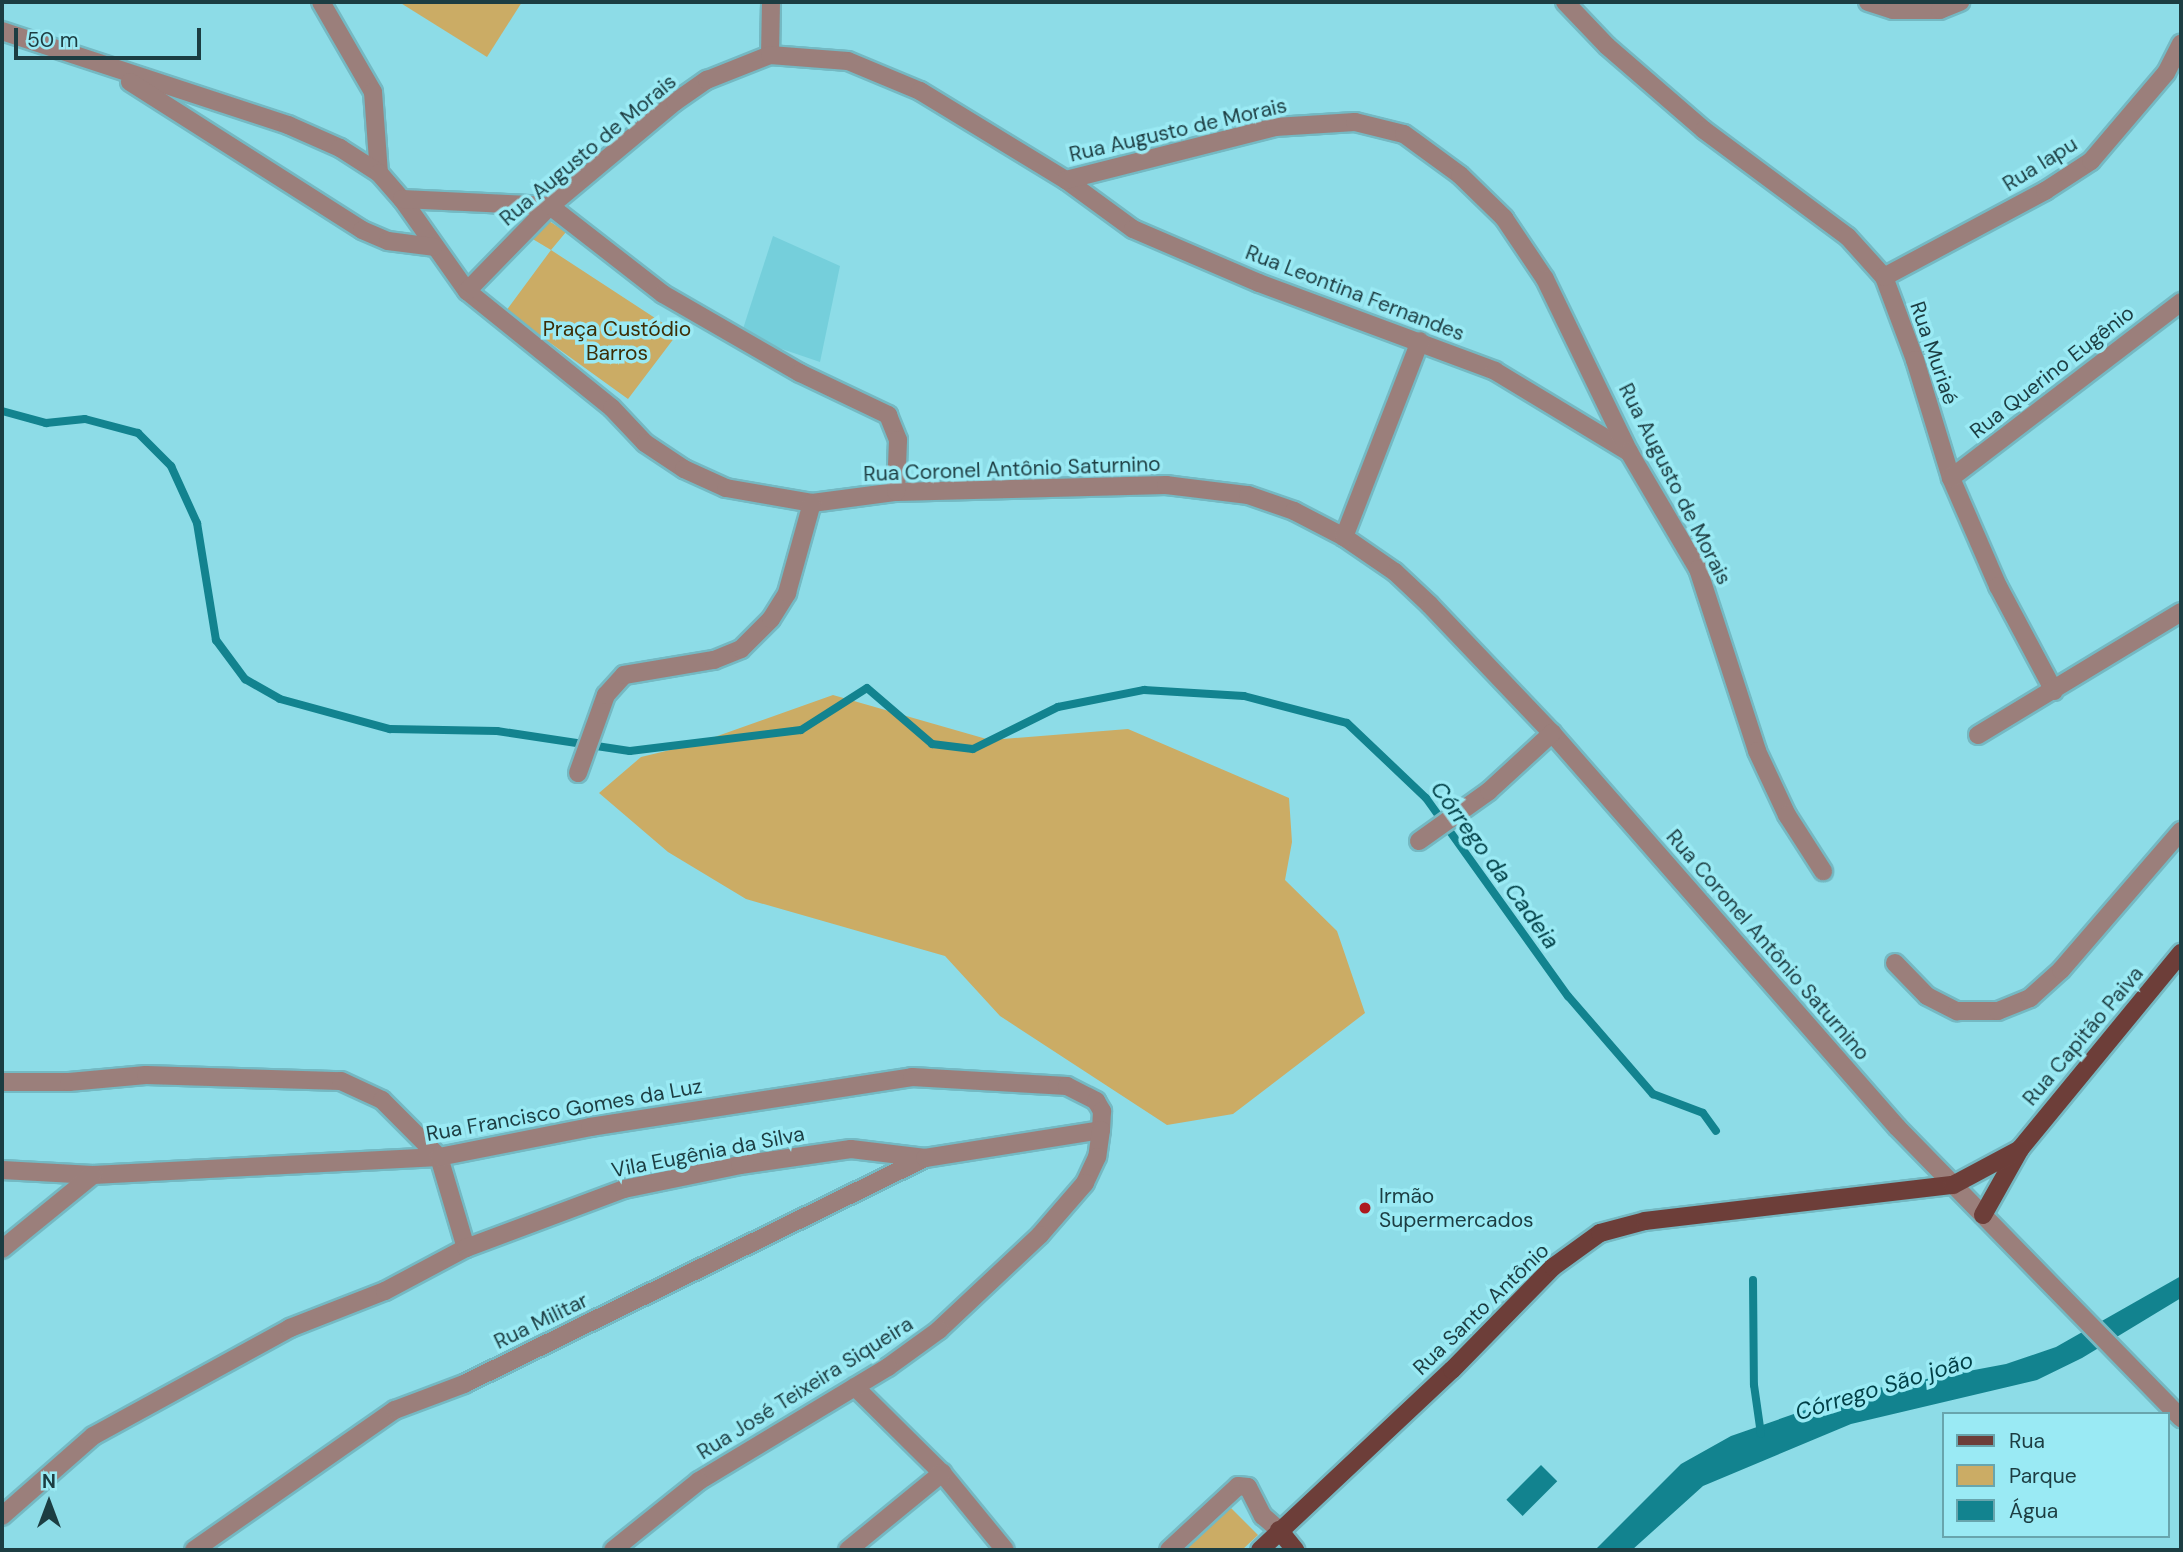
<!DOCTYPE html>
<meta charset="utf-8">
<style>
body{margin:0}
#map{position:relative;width:2183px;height:1552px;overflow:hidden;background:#8ddce7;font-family:"DM Sans",sans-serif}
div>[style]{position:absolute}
.built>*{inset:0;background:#75cfdb}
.green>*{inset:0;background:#cbac65}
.water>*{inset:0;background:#12838f;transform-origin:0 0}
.stream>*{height:8px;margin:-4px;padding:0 4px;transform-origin:4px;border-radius:4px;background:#12838f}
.roads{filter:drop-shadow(2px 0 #74b9c3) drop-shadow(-2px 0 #74b9c3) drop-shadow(0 2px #74b9c3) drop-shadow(0 -2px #74b9c3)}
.minor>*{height:18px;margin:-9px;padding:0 9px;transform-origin:9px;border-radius:9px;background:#9b7f7b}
.major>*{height:18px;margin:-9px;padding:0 9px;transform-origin:9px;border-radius:9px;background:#6d3e39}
.dots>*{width:19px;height:19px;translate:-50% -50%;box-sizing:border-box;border:4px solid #9aeaf4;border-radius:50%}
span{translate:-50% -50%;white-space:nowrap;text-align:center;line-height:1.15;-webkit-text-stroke:7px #9aeaf4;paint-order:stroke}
.street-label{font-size:21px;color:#1c3d42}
.park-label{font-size:21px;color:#3c2d05}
.poi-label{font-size:21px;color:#1c3d42}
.left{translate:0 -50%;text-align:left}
.water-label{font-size:23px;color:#003f46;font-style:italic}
.frame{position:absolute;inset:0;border:4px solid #1c3d42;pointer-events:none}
.legend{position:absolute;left:1942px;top:1412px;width:228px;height:126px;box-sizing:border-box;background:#9aeaf4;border:2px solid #68a5ad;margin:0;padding:9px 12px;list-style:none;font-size:21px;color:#1c3d42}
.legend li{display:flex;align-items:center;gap:14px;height:35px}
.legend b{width:35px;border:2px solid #68a5ad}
.north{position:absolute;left:14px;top:1468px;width:70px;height:70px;-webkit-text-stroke:5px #9aeaf4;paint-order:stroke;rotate:0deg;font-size:19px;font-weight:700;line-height:28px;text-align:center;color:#1c3d42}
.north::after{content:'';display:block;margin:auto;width:24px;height:32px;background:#1c3d42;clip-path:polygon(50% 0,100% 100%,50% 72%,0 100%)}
.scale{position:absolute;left:14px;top:28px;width:187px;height:32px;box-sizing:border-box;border:4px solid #1c3d42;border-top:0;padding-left:9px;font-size:21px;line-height:24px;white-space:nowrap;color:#1c3d42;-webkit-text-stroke:5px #9aeaf4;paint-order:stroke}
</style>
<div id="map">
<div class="built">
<div style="clip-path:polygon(773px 236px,840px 266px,820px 362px,741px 335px)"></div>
</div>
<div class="green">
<div style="clip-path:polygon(399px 2px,522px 2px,487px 57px)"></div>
<div style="clip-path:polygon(546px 219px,566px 232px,551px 250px,678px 333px,628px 399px,506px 311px,551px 250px,531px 238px)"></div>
<div style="clip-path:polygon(833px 695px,990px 740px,1128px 729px,1289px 798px,1292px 842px,1285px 880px,1337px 931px,1365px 1013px,1233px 1114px,1167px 1125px,1000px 1016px,945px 956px,746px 899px,668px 852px,599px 793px,641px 757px,695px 744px)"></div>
<div style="clip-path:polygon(1224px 1501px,1258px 1535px,1242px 1550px,1173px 1550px)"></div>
</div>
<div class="water">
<div style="clip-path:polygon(2181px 1276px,2181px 1298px,2082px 1358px,2037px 1380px,1851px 1424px,1703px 1486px,1632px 1550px,1595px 1550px,1681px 1464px,1731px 1436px,1857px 1392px,2006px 1364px,2056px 1347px)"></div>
<div style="left:1541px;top:1465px;width:23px;height:49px;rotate:45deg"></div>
</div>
<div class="stream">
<div style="left:2px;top:411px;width:46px;rotate:15.3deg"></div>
<div style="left:46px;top:423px;width:39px;rotate:-6deg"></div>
<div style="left:85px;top:419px;width:55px;rotate:14.8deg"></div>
<div style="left:138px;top:433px;width:47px;rotate:45deg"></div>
<div style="left:171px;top:466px;width:63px;rotate:65.5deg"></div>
<div style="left:197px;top:523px;width:119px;rotate:80.8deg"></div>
<div style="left:216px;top:640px;width:49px;rotate:53.4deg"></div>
<div style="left:245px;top:679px;width:40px;rotate:29.7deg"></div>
<div style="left:280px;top:699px;width:114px;rotate:15.3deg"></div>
<div style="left:390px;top:729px;width:107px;rotate:1.1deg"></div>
<div style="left:497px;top:731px;width:134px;rotate:8.6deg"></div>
<div style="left:630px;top:751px;width:172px;rotate:-7deg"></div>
<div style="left:801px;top:730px;width:78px;rotate:-32.5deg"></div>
<div style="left:867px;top:688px;width:86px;rotate:40.7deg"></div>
<div style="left:932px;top:744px;width:41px;rotate:7deg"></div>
<div style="left:973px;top:749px;width:95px;rotate:-26.3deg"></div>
<div style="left:1058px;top:707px;width:88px;rotate:-11.2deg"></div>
<div style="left:1144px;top:690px;width:100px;rotate:3.4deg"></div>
<div style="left:1244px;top:696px;width:106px;rotate:14.7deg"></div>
<div style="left:1347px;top:723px;width:109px;rotate:43.5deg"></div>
<div style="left:1426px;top:798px;width:244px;rotate:54.4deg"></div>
<div style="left:1568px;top:996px;width:130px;rotate:49.1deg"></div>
<div style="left:1653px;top:1094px;width:53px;rotate:20.8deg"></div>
<div style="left:1703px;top:1113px;width:22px;rotate:54deg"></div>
<div style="left:1753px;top:1280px;width:105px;rotate:89.5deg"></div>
<div style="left:1754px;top:1385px;width:49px;rotate:81.9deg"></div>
</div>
<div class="roads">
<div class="minor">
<div style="left:321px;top:2px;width:104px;rotate:60deg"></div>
<div style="left:373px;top:92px;width:81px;rotate:85.8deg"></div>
<div style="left:1565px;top:2px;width:61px;rotate:46.3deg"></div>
<div style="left:1607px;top:46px;width:128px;rotate:40.9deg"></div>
<div style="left:1704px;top:130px;width:179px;rotate:36.6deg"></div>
<div style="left:1848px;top:237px;width:54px;rotate:48deg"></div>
<div style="left:1884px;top:277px;width:89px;rotate:69.5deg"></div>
<div style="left:1915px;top:360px;width:123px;rotate:73deg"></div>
<div style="left:1951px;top:478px;width:118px;rotate:66.5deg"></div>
<div style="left:1998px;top:586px;width:119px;rotate:61.9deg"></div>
<div style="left:1868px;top:2px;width:26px;rotate:18deg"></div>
<div style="left:1893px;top:10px;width:47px"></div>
<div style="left:1940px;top:10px;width:22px;rotate:-22deg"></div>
<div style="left:2px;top:31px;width:301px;rotate:18.2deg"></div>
<div style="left:288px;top:125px;width:57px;rotate:23.9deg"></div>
<div style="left:340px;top:148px;width:46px;rotate:32.7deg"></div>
<div style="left:379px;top:173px;width:35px;rotate:49deg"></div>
<div style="left:402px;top:199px;width:113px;rotate:54.8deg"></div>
<div style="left:467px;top:291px;width:186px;rotate:38.9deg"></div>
<div style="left:612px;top:408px;width:48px;rotate:46.7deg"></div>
<div style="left:645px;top:443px;width:47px;rotate:33.7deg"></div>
<div style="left:684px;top:469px;width:46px;rotate:24.3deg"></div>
<div style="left:726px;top:488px;width:87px;rotate:9.9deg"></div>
<div style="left:812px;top:503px;width:85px;rotate:-7.5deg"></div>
<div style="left:896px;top:492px;width:270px;rotate:-1.5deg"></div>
<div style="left:1166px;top:485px;width:83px;rotate:7deg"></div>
<div style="left:1248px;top:495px;width:49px;rotate:19.2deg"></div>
<div style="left:1294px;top:511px;width:56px;rotate:27.5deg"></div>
<div style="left:1344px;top:537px;width:62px;rotate:34.5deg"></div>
<div style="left:1395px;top:572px;width:48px;rotate:43.3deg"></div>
<div style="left:1430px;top:605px;width:177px;rotate:46.4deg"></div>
<div style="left:1552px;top:733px;width:524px;rotate:48.79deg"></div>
<div style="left:1897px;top:1127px;width:407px;rotate:45.7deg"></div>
<div style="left:770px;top:55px;width:53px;rotate:-88.9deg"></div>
<div style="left:130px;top:82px;width:275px;rotate:32.5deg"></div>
<div style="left:362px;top:230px;width:28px;rotate:23deg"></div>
<div style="left:388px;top:241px;width:46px;rotate:7.4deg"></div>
<div style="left:1066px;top:180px;width:83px;rotate:36.2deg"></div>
<div style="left:1133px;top:229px;width:137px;rotate:23.2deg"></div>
<div style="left:1259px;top:283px;width:252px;rotate:20.4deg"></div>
<div style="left:1495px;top:371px;width:157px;rotate:31.2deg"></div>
<div style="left:402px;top:199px;width:148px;rotate:2.7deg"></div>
<div style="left:550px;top:206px;width:143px;rotate:37.9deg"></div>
<div style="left:663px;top:294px;width:158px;rotate:30deg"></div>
<div style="left:800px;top:373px;width:98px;rotate:25.5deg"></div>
<div style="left:888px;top:415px;width:27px;rotate:68deg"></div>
<div style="left:898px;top:440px;width:52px;rotate:92.2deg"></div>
<div style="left:1884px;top:277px;width:183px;rotate:-28.1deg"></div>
<div style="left:2045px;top:191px;width:55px;rotate:-33.1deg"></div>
<div style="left:2091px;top:161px;width:116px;rotate:-49.6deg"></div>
<div style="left:2166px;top:73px;width:33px;rotate:-63deg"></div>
<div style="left:467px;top:291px;width:119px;rotate:-45.7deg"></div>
<div style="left:550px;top:206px;width:163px;rotate:-39.8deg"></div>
<div style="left:675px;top:102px;width:39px;rotate:-35deg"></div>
<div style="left:707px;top:80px;width:68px;rotate:-21.6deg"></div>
<div style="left:770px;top:55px;width:78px;rotate:4.4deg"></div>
<div style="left:848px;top:61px;width:78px;rotate:22.6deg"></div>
<div style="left:920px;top:91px;width:171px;rotate:31.4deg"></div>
<div style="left:1066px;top:180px;width:216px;rotate:-14.2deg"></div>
<div style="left:1275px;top:127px;width:80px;rotate:-3.6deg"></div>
<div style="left:1355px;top:122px;width:50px;rotate:13.8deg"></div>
<div style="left:1404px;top:134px;width:69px;rotate:36.2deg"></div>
<div style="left:1460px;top:175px;width:62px;rotate:44.3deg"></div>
<div style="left:1504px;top:218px;width:73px;rotate:56.1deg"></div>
<div style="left:1545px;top:279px;width:192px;rotate:64.1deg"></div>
<div style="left:1629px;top:452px;width:136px;rotate:59.5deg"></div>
<div style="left:1698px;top:569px;width:191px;rotate:72deg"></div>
<div style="left:1757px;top:751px;width:71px;rotate:64.9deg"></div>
<div style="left:1787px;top:815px;width:67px;rotate:57.3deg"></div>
<div style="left:1951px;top:478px;width:290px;rotate:-37.4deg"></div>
<div style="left:1344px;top:537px;width:210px;rotate:-68.8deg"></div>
<div style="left:1978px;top:735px;width:237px;rotate:-31.2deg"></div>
<div style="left:578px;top:773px;width:83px;rotate:-70.3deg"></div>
<div style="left:606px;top:695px;width:27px;rotate:-48deg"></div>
<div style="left:624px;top:675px;width:91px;rotate:-9.5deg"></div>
<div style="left:714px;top:660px;width:29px;rotate:-22deg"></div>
<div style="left:741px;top:649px;width:42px;rotate:-45deg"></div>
<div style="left:771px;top:619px;width:31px;rotate:-58deg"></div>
<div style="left:787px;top:593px;width:93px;rotate:-74.5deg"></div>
<div style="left:1419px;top:841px;width:86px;rotate:-35.5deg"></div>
<div style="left:1489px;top:791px;width:86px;rotate:-42.6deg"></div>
<div style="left:1895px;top:963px;width:46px;rotate:45.9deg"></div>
<div style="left:1927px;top:996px;width:34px;rotate:27deg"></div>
<div style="left:1957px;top:1011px;width:41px"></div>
<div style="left:1998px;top:1011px;width:35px;rotate:-22deg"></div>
<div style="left:2030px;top:998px;width:42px;rotate:-42.1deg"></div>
<div style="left:2061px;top:970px;width:184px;rotate:-49.2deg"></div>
<div style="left:2px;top:1082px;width:67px"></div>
<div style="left:69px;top:1082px;width:77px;rotate:-5.2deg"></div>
<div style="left:146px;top:1075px;width:195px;rotate:1.8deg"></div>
<div style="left:341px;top:1081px;width:45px;rotate:24.9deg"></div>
<div style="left:382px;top:1100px;width:81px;rotate:45deg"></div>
<div style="left:439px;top:1157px;width:95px;rotate:73.5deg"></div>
<div style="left:2px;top:1170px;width:91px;rotate:3.1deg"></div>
<div style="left:93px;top:1175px;width:346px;rotate:-3deg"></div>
<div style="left:439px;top:1157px;width:154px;rotate:-11.2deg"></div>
<div style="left:590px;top:1127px;width:326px;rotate:-8.8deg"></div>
<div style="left:912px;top:1077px;width:155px;rotate:3.3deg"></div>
<div style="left:1067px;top:1086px;width:33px;rotate:27deg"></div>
<div style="left:1096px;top:1101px;width:12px;rotate:59deg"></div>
<div style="left:1102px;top:1111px;width:19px;rotate:93deg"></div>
<div style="left:2px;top:1249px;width:117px;rotate:-39.1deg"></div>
<div style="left:855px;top:1387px;width:122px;rotate:44.7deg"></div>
<div style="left:942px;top:1473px;width:99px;rotate:50.7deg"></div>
<div style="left:2px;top:1516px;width:121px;rotate:-41.3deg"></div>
<div style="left:93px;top:1436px;width:225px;rotate:-28.7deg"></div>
<div style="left:290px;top:1328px;width:102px;rotate:-21.3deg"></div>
<div style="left:385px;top:1291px;width:92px;rotate:-28deg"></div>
<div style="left:466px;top:1248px;width:169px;rotate:-20.5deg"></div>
<div style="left:624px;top:1189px;width:118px;rotate:-11.7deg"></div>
<div style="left:740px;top:1165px;width:112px;rotate:-8.2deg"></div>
<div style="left:851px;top:1149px;width:75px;rotate:6.9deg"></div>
<div style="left:194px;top:1550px;width:245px;rotate:-34.9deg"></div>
<div style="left:395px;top:1410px;width:74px;rotate:-20.6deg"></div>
<div style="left:464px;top:1384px;width:513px;rotate:-26.12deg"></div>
<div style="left:925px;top:1158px;width:178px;rotate:-9deg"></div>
<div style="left:1101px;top:1130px;width:27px;rotate:98deg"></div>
<div style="left:1097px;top:1157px;width:29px;rotate:115deg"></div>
<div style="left:1085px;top:1183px;width:69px;rotate:130.9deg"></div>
<div style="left:1040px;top:1235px;width:139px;rotate:136.8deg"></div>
<div style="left:939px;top:1330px;width:63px;rotate:144deg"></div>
<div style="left:888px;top:1367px;width:221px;rotate:148.9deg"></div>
<div style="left:699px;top:1481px;width:110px;rotate:141.3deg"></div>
<div style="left:848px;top:1550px;width:122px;rotate:-39.3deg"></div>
<div style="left:1169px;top:1550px;width:94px;rotate:-42.8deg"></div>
<div style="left:1238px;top:1486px;width:10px;rotate:6deg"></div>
<div style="left:1248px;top:1487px;width:33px;rotate:63deg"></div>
<div style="left:1263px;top:1516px;width:21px;rotate:41deg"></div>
</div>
<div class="major">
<div style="left:1983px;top:1215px;width:76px;rotate:-60.7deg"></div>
<div style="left:2020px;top:1149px;width:254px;rotate:-50.6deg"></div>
<div style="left:1279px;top:1530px;width:26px;rotate:51deg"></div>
<div style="left:1260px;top:1550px;width:263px;rotate:-43.2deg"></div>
<div style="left:1452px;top:1370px;width:144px;rotate:-45.6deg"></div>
<div style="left:1553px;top:1267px;width:58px;rotate:-35.9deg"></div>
<div style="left:1600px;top:1233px;width:47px;rotate:-14.9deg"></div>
<div style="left:1645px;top:1221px;width:310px;rotate:-6.7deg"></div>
<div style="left:1953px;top:1185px;width:76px;rotate:-28.2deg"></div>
</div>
</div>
<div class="dots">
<div style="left:1365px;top:1208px;background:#ad1a1e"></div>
</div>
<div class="street-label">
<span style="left:1178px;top:130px;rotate:-13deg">Rua Augusto de Morais</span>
<span style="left:588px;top:150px;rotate:-40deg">Rua Augusto de Morais</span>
<span style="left:2040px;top:164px;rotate:-32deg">Rua Iapu</span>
<span style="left:1355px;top:293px;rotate:21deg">Rua Leontina Fernandes</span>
<span style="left:1934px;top:353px;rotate:71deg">Rua Muriaé</span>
<span style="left:2052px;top:372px;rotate:-38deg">Rua Querino Eugênio</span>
<span style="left:1012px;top:469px;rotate:-2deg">Rua Coronel Antônio Saturnino</span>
<span style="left:1675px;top:484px;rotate:63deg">Rua Augusto de Morais</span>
<span style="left:1768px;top:945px;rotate:49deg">Rua Coronel Antônio Saturnino</span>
<span style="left:2083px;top:1036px;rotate:-50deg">Rua Capitão Paiva</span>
<span style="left:564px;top:1110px;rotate:-10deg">Rua Francisco Gomes da Luz</span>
<span style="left:708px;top:1152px;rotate:-11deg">Vila Eugênia da Silva</span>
<span style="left:1481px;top:1309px;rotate:-44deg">Rua Santo Antônio</span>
<span style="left:541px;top:1321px;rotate:-26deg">Rua Militar</span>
<span style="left:805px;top:1388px;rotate:-32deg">Rua José Teixeira Siqueira</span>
</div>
<div class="park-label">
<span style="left:617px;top:341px">Praça Custódio<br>Barros</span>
</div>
<div class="poi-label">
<span class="left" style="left:1379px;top:1208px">Irmão<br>Supermercados</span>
</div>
<div class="water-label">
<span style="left:1495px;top:865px;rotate:54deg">Córrego da Cadeia</span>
<span style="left:1884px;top:1386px;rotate:-17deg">Córrego São joão</span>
</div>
<div class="frame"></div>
<ul class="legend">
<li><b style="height:9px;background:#6d3e39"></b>Rua</li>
<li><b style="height:19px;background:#cbac65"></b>Parque</li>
<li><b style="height:19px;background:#12838f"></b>Água</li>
</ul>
<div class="north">N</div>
<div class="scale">50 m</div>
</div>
